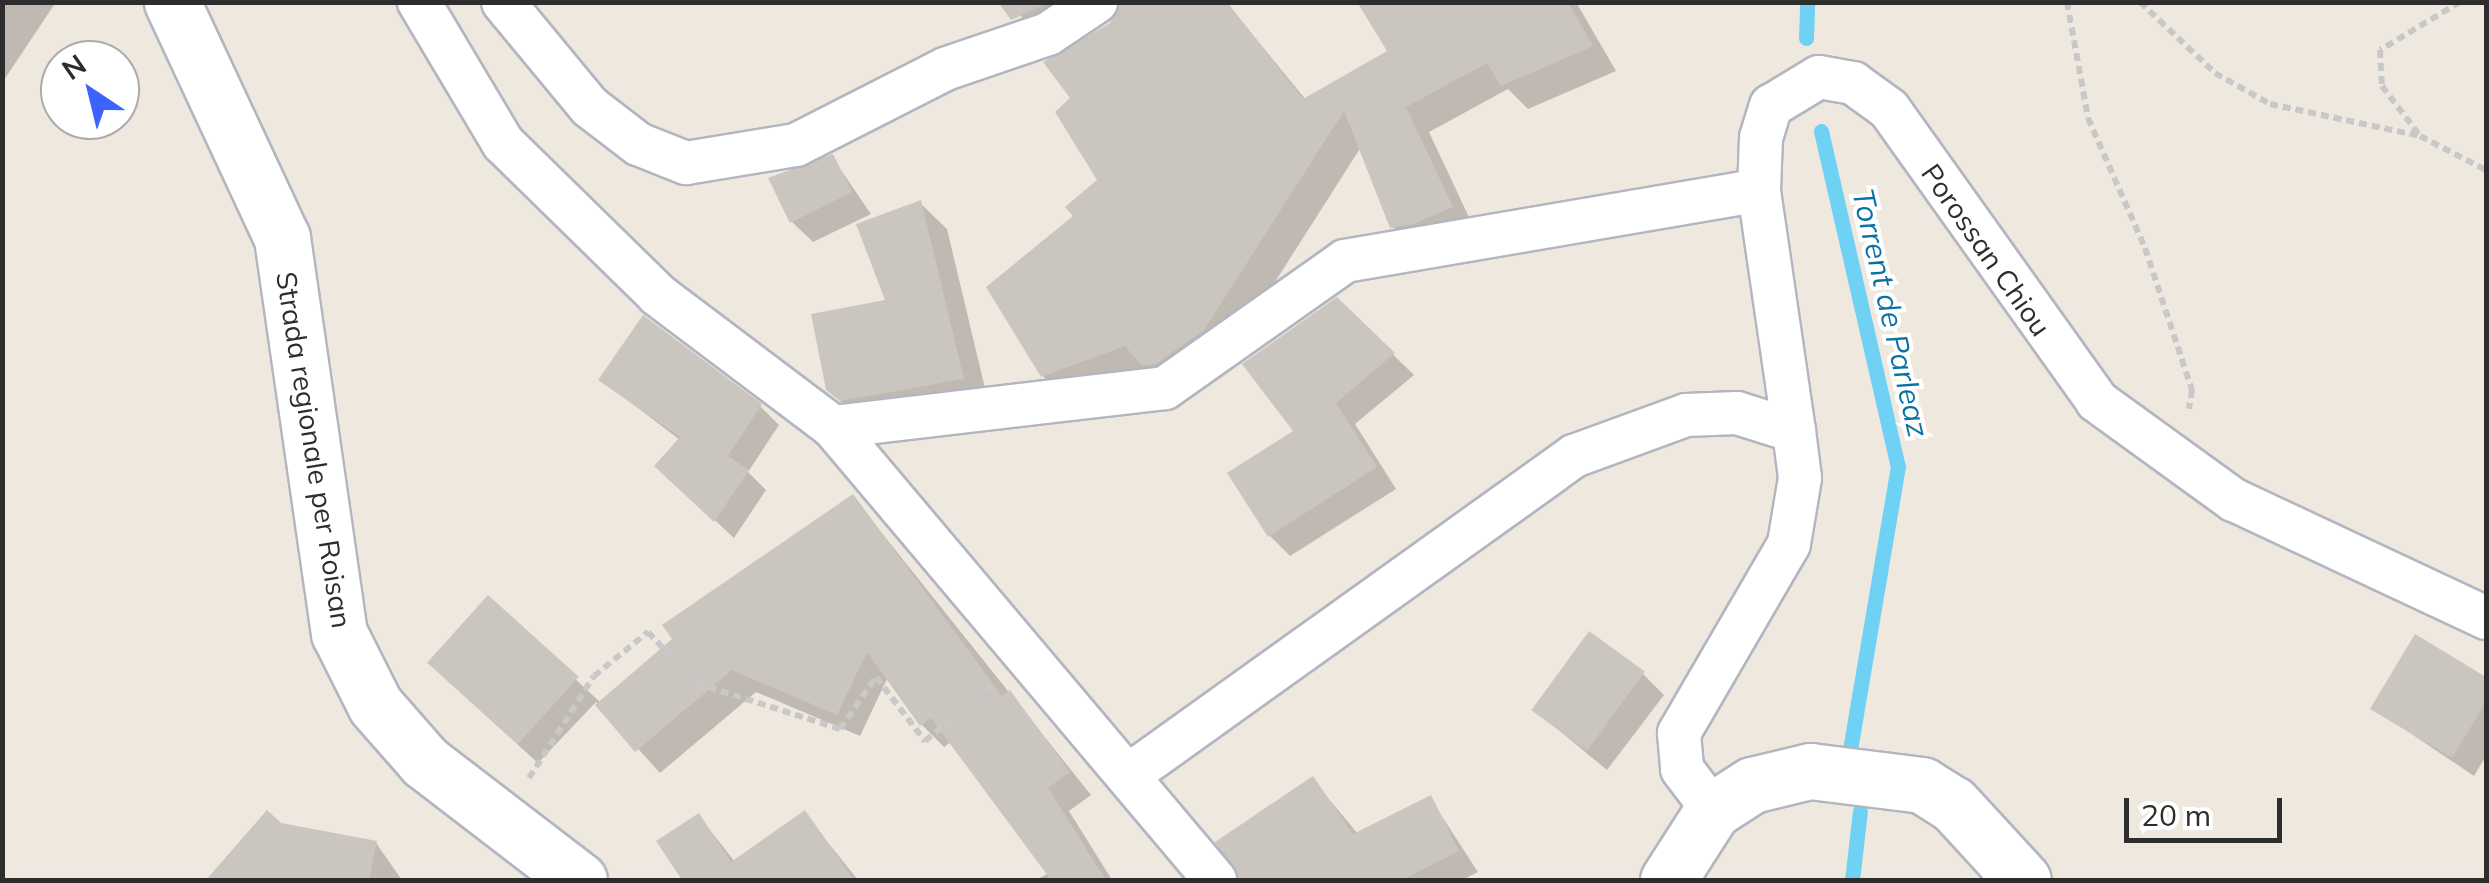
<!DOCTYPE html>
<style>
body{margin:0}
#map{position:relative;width:2489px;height:883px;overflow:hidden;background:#efe8df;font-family:Mulish,sans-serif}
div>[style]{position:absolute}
.shadow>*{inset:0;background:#0003}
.stream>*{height:15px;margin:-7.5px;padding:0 7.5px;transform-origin:7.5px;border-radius:7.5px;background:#6fd1f3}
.building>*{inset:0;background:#cac5be;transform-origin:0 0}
.path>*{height:6px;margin-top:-3px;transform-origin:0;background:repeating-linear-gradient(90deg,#c8c8c8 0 8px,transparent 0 13px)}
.roads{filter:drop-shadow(2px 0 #b3b6c0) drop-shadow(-2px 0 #b3b6c0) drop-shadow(0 2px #b3b6c0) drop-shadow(0 -2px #b3b6c0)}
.minor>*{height:42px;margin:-21px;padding:0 21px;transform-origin:21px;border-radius:21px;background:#fff}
.secondary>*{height:55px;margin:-27.5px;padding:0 27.5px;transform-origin:27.5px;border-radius:27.5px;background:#fff}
span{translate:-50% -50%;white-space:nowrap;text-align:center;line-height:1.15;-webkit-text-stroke:8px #fff;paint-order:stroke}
.street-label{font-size:28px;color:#2d2d2d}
.water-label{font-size:30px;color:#0971a5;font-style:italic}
.frame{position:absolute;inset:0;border:5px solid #2d2d2d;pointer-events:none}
.north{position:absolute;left:40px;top:40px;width:100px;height:100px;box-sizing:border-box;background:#fff;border:2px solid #ababab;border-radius:50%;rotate:325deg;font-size:28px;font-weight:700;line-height:40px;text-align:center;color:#2d2d2d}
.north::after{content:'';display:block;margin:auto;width:35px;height:45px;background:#3c62ff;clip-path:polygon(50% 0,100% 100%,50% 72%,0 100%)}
.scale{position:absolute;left:2124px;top:798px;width:158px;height:45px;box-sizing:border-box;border:5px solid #2d2d2d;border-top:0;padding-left:12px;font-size:30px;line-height:35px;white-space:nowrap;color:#2d2d2d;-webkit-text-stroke:8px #fff;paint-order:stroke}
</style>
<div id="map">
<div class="shadow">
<div style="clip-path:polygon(2px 2px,56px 2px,2px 83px)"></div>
<div style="clip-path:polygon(1011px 2px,1101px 2px,1037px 38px)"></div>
<div style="clip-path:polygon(1226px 2px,1306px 100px,1390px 52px,1360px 2px,1576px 2px,1616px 71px,1528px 109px,1508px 89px,1429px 132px,1476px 232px,1417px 251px,1392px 226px,1361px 147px,1229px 354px,1068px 401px,1043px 376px,1076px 216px)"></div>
<div style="clip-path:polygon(832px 157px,871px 214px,813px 242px,792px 222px)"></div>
<div style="clip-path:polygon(920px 203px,947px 229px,989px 405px,856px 417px,828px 389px,888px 302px)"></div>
<div style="clip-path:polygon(1337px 300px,1414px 375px,1355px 424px,1396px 489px,1290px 556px,1270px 536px)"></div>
<div style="clip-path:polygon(601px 380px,760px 406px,779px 425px,748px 472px,766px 490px,734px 538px,676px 484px,680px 440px)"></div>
<div style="clip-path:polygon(853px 497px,1091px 795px,1069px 811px,1112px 880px,1036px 880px,1049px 873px,952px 741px,944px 747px,921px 724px,888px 677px,860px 736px,756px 692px,660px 773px,596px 702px,538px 763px,450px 683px,488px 598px,601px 703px)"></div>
<div style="clip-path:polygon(2416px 638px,2486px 680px,2486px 756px,2474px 776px,2373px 708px)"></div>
<div style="clip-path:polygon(1643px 674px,1664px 695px,1607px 770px,1533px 709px)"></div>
<div style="clip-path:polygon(1313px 780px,1358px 834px,1430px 798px,1478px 872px,1462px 880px,1242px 880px,1219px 843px)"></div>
<div style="clip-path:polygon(267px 814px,280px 825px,376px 843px,402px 880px,209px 880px)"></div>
<div style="clip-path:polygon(805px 814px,858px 880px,685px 880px,660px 841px,699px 816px,735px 862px)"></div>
</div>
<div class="stream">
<div style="left:1806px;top:38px;width:36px;rotate:-88deg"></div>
<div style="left:1821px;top:131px;width:344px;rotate:77.1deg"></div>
<div style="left:1898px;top:466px;width:283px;rotate:99.6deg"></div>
<div style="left:1852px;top:880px;width:69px;rotate:-83.4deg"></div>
</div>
<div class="building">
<div style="clip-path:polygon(998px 2px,1050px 2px,1011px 20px)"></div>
<div style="clip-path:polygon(1121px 2px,1227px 2px,1303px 99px,1387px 51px,1357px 2px,1568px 2px,1593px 46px,1501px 86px,1487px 63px,1406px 107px,1453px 207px,1413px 224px,1390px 228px,1344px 111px,1204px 330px,1156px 364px,1142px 366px,1125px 346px,1041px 377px,986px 287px,1073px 216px,1065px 207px,1097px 180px,1055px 112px,1070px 98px,1043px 62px,1110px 23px)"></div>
<div style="clip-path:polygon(833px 154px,852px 192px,790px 223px,768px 178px)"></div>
<div style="clip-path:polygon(921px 200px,964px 379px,840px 401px,826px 390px,811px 314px,885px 300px,856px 224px)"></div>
<div style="clip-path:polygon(1337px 297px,1395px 353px,1336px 403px,1377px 467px,1268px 537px,1227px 473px,1293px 431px,1242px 364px)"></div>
<div style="clip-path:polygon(643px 315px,762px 404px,728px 456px,749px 470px,714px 522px,654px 466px,680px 437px,598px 380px)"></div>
<div style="clip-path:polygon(853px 494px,1002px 696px,1010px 690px,1070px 772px,1048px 788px,1106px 880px,1051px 880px,931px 718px,920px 726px,867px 652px,837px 715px,732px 670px,635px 752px,595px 705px,672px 639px,662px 625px)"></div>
<div style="left:488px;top:595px;width:122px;height:91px;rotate:42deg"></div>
<div style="left:1589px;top:631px;width:69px;height:98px;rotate:36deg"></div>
<div style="clip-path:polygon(2415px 634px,2486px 677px,2486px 702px,2452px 758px,2370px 709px)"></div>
<div style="clip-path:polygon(1313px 776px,1353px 834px,1431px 795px,1459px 851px,1402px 880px,1239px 880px,1215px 842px)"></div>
<div style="clip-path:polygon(267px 810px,281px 823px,377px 841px,369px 880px,206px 880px)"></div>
<div style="clip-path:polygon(805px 810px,854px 880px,682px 880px,656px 841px,699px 813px,731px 862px)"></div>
</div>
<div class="path">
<div style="left:2067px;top:2px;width:118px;rotate:79.7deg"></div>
<div style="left:2088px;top:118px;width:142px;rotate:66.3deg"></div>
<div style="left:2145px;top:248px;width:150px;rotate:71.7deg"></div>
<div style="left:2192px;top:390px;width:19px;rotate:99deg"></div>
<div style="left:2140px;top:2px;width:103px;rotate:43.4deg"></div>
<div style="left:2215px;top:73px;width:63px;rotate:29.4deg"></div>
<div style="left:2270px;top:104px;width:153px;rotate:12deg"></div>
<div style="left:2460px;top:2px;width:93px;rotate:149deg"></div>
<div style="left:2380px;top:50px;width:36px;rotate:87deg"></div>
<div style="left:2382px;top:86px;width:63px;rotate:52.8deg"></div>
<div style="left:2420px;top:136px;width:74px;rotate:27.3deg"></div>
<div style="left:529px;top:778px;width:121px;rotate:-57.5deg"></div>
<div style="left:594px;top:676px;width:70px;rotate:-39.2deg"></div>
<div style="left:648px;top:632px;width:70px;rotate:46.7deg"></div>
<div style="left:696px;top:683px;width:151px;rotate:17.7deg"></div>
<div style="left:840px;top:729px;width:63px;rotate:-55.3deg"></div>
<div style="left:876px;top:677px;width:81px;rotate:52.6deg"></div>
<div style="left:925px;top:741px;width:87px;rotate:-39.4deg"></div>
</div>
<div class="roads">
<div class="minor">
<div style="left:419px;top:2px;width:164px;rotate:59.2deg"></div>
<div style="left:503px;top:143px;width:217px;rotate:44.4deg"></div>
<div style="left:658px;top:295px;width:219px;rotate:37deg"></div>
<div style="left:833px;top:427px;width:593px;rotate:49.86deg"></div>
<div style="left:503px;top:2px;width:136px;rotate:50.4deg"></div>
<div style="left:590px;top:107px;width:61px;rotate:37.6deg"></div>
<div style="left:638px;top:144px;width:52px;rotate:21.6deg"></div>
<div style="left:686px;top:163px;width:111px;rotate:-9.3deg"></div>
<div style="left:796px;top:145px;width:167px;rotate:-27deg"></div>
<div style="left:945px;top:69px;width:109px;rotate:-18.8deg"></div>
<div style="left:1048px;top:34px;width:58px;rotate:-33.7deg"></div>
<div style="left:833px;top:427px;width:334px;rotate:-6.7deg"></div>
<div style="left:1165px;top:388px;width:220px;rotate:-35.2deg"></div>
<div style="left:1345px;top:261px;width:420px;rotate:-9.7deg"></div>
<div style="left:1794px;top:431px;width:244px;rotate:-98.3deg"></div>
<div style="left:1759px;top:190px;width:52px;rotate:-87.8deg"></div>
<div style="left:1761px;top:138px;width:34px;rotate:-73deg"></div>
<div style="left:1771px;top:106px;width:56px;rotate:-31.1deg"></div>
<div style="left:1819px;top:77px;width:35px;rotate:10deg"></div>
<div style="left:1853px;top:83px;width:44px;rotate:35.8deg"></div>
<div style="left:1889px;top:109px;width:359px;rotate:54.5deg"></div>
<div style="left:2097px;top:401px;width:169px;rotate:35.9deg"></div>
<div style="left:2234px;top:500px;width:278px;rotate:25.1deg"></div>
<div style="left:1133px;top:772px;width:543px;rotate:-35.62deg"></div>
<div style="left:1574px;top:456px;width:119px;rotate:-20.1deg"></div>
<div style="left:1686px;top:415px;width:51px;rotate:-2.2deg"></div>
<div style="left:1737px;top:413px;width:60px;rotate:17.5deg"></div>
<div style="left:1794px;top:431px;width:47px;rotate:82.7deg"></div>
<div style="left:1800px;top:478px;width:67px;rotate:99.5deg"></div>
<div style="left:1789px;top:544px;width:219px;rotate:120.2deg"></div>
<div style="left:1679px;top:733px;width:36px;rotate:85deg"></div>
<div style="left:1682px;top:769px;width:51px;rotate:52.9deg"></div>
</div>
<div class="secondary">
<div style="left:172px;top:2px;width:260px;rotate:65deg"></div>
<div style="left:282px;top:238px;width:399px;rotate:81.8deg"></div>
<div style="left:339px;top:633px;width:80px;rotate:63.4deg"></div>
<div style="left:375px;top:705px;width:76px;rotate:48.7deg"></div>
<div style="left:425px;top:762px;width:194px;rotate:37.5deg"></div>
<div style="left:1668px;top:880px;width:83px;rotate:-57.3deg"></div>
<div style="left:1713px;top:810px;width:46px;rotate:-32.7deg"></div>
<div style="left:1752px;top:785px;width:60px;rotate:-13.6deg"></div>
<div style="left:1810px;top:771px;width:113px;rotate:7.1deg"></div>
<div style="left:1922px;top:785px;width:36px;rotate:32deg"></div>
<div style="left:1953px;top:804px;width:103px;rotate:47.4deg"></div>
</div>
</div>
<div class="street-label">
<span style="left:1986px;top:250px;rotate:55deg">Porossan Chiou</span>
<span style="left:314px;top:450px;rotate:81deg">Strada regionale per Roisan</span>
</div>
<div class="water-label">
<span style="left:1891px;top:313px;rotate:77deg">Torrent de Parleaz</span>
</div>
<div class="frame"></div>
<div class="north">N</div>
<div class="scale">20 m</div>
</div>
